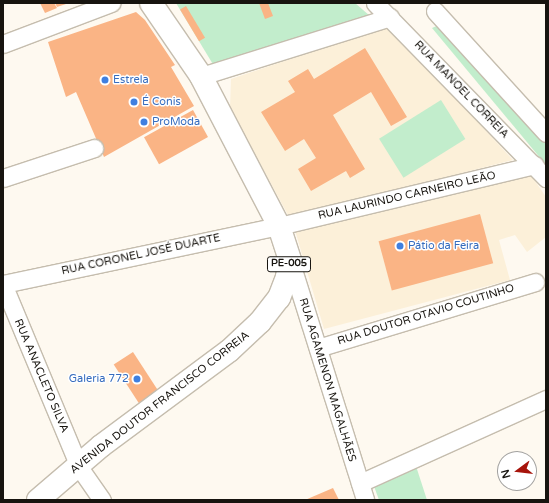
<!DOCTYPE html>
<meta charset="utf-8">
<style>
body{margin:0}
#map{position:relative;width:549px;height:503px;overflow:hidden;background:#fef9f0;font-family:"Varela Round",sans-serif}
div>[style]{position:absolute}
.built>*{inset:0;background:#fcf0d9}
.green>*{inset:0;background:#c2edcc;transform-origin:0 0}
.building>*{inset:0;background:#fab485;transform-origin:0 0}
.roads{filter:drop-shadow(1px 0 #c5bdae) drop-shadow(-1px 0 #c5bdae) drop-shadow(0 1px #c5bdae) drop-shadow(0 -1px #c5bdae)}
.street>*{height:17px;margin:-8.5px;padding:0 8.5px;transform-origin:8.5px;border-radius:8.5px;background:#fff}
.primary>*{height:22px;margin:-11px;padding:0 11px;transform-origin:11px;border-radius:11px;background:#fff}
.dots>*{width:11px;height:11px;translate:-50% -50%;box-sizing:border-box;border:2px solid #fff;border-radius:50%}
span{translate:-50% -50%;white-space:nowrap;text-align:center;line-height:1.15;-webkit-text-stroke:3px #fff;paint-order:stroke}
.shield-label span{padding:1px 3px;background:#fff;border:1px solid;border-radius:3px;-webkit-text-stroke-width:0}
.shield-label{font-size:10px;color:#17140f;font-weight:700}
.shop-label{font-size:11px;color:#366cbe}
.left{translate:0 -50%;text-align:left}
.right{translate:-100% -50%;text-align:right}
.street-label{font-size:11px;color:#17140f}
.frame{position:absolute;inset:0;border:4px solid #17140f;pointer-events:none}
.north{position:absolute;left:497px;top:451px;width:40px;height:40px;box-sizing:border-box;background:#fff;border:1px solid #a2a19f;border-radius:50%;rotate:255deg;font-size:11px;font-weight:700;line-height:16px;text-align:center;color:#17140f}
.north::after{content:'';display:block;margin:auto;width:14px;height:18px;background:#a7140b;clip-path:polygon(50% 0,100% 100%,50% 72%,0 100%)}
</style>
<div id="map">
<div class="built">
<div style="clip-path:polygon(389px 26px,513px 160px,289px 217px,230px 108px,231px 79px)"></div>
<div style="clip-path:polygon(529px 172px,546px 197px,546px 237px,527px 252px,515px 235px,499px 240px,510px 280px,324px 329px,294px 227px)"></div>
</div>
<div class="green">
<div style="clip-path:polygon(176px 3px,355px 3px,377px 22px,217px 71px)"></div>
<div style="clip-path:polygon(439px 25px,445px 27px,546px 142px,546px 165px,432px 28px)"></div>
<div style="left:441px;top:100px;width:46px;height:73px;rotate:58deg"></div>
<div style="clip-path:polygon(415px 463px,427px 500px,379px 500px,371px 478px)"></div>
</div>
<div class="building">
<div style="clip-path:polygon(40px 3px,54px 3px,57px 8px,45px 13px)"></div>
<div style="clip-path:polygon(55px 3px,69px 3px,57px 7px)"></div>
<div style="clip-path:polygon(259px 3px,268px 3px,273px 16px,265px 19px)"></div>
<div style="left:186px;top:6px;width:37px;height:7px;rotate:59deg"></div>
<div style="clip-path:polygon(136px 12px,145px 20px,175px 65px,171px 67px,194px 106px,104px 157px,76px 92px,66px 97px,48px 42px)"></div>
<div style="clip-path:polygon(365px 48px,407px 117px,391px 126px,371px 92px,333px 115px,365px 169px,350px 178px,346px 171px,311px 191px,298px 169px,316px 158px,304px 139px,285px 151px,261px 112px,295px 92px,288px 81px,308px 69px,314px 79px)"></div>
<div style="left:193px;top:110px;width:31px;height:56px;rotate:61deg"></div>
<div style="left:480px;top:214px;width:51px;height:105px;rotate:75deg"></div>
<div style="left:133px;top:352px;width:49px;height:23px;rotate:57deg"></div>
<div style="clip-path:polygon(333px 488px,339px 500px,305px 500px)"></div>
</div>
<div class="roads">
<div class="street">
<div style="left:375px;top:3px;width:245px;rotate:45.7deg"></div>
<div style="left:435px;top:11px;width:165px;rotate:47.7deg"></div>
<div style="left:3px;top:44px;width:116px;rotate:-20.8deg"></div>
<div style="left:201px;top:76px;width:198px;rotate:-17.3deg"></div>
<div style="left:3px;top:178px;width:96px;rotate:-18.2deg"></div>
<div style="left:290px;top:260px;width:251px;rotate:72.6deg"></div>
<div style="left:3px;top:284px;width:282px;rotate:-11.9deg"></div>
<div style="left:279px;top:226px;width:263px;rotate:-13.4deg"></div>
<div style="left:3px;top:284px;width:198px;rotate:67.4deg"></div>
<div style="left:79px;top:467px;width:40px;rotate:55.1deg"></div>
<div style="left:318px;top:348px;width:227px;rotate:-16.9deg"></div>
<div style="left:360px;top:483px;width:204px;rotate:-24.3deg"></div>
</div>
<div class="primary">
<div style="left:38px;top:500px;width:83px;rotate:-40.6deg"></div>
<div style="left:101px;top:446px;width:159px;rotate:-36.6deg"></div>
<div style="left:229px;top:351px;width:42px;rotate:-43.1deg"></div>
<div style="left:260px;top:322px;width:31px;rotate:-52deg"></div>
<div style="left:279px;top:298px;width:22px;rotate:-69deg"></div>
<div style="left:287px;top:277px;width:17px;rotate:-80deg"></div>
<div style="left:290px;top:260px;width:36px;rotate:-108deg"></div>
<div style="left:279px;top:226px;width:169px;rotate:-117.5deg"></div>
<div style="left:201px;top:76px;width:88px;rotate:-124.4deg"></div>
</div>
</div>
<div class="dots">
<div style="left:105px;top:80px;background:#3f7fe0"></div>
<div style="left:134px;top:102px;background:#3f7fe0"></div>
<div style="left:144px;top:122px;background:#3f7fe0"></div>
<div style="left:400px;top:246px;background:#3f7fe0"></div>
<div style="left:137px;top:379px;background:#3f7fe0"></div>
</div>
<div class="shield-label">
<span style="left:289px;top:264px">PE-005</span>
</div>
<div class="shop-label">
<span class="left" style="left:113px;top:80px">Estrela</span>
<span class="left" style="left:142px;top:102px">É Conis</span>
<span class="left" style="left:152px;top:122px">ProModa</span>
<span class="left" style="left:408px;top:246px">Pátio da Feira</span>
<span class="right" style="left:129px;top:379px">Galeria 772</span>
</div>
<div class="street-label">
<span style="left:461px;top:90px;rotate:46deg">RUA MANOEL CORREIA</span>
<span style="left:407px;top:196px;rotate:-13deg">RUA LAURINDO CARNEIRO LEÃO</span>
<span style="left:141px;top:255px;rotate:-12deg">RUA CORONEL JOSÉ DUARTE</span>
<span style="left:426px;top:315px;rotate:-17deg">RUA DOUTOR OTAVIO COUTINHO</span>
<span style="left:41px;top:376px;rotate:67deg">RUA ANACLETO SILVA</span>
<span style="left:327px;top:380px;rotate:73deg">RUA AGAMENON MAGALHÃES</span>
<span style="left:160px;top:403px;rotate:-38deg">AVENIDA DOUTOR FRANCISCO CORREIA</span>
</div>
<div class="frame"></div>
<div class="north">N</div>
</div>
